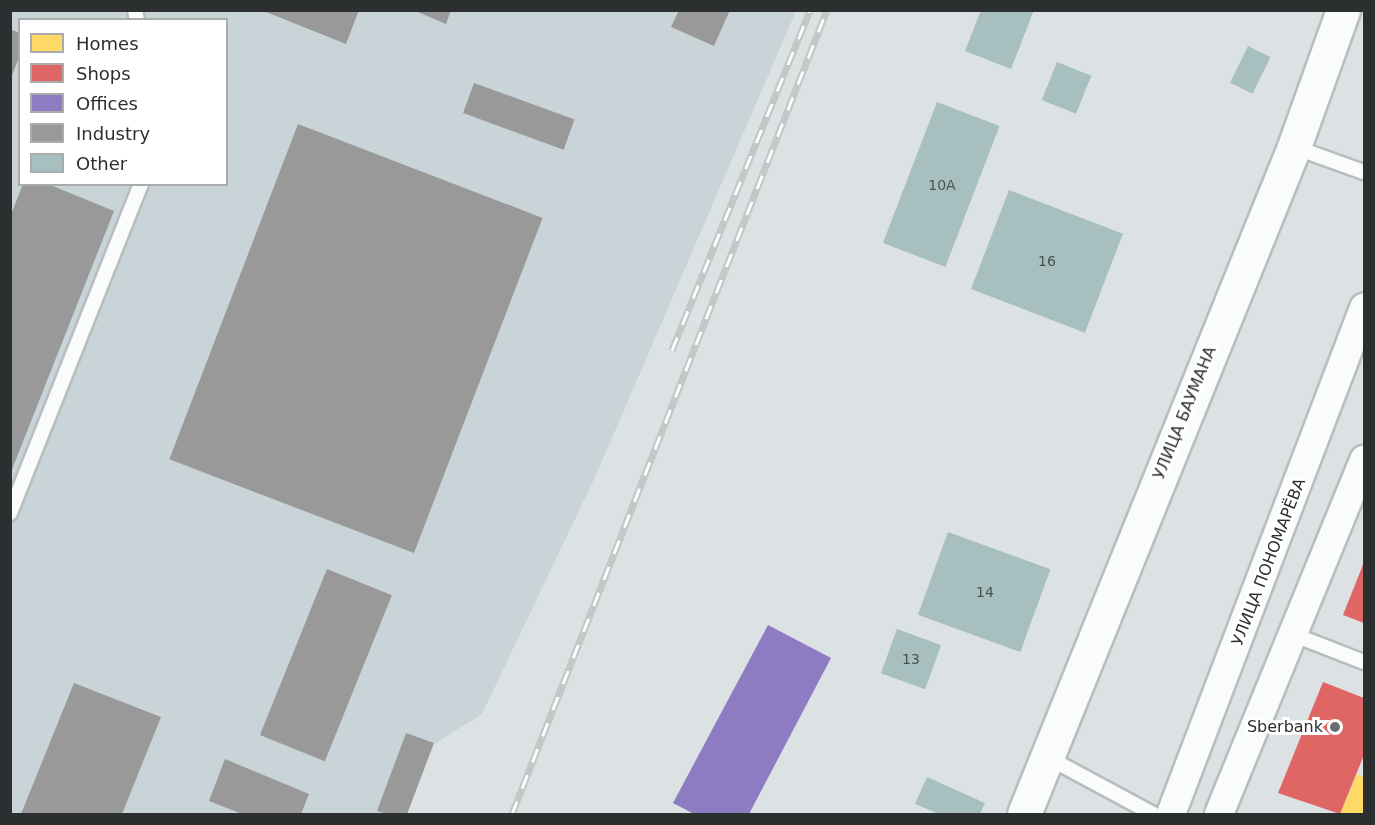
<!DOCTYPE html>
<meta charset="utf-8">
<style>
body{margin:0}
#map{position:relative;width:1375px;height:825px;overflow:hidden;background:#dce2e3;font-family:"DejaVu Sans",sans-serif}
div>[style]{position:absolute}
.built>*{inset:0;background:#c8d4d7}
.homes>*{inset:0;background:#ffd966}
.shops>*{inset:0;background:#e06666}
.offices>*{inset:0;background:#8e7cc3}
.industry>*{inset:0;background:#999;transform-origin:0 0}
.building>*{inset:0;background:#a7c0bf;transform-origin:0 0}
.roads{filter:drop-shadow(2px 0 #b8bdbe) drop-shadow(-2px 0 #b8bdbe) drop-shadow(0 2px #b8bdbe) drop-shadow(0 -2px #b8bdbe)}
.lane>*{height:14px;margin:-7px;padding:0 7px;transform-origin:7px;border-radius:7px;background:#fafbfb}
.street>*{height:28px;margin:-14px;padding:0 14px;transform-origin:14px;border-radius:14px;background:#fafbfb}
.primary>*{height:33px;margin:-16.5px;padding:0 16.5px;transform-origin:16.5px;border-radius:16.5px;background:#fafbfb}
.rail>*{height:7px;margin-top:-3.5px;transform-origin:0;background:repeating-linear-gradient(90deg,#fff 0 14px,#c4c5c5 0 28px);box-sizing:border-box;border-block:2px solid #c4c5c5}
.dots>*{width:16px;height:16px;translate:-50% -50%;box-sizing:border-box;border:3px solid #fff;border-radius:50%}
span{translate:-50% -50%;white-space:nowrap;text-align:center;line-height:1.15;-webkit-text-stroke:6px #fff;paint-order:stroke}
.number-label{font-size:14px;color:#4a5354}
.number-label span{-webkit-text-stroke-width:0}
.street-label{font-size:16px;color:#2b2f30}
.poi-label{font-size:16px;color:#2b2f30}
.right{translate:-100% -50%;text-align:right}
.frame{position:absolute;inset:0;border:12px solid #2b2f30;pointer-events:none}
.legend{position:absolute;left:18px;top:18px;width:210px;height:168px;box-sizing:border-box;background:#fff;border:2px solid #aaacac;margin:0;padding:8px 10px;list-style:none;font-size:18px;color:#2b2f30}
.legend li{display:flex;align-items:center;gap:12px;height:30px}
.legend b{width:30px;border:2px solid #aaacac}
</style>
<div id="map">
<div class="built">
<div style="clip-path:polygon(evenodd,10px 11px,796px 11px,596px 475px,482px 714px,434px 744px,407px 814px,11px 814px,10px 11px,20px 20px,226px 20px,226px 184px,20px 184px,20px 20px)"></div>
</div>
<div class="homes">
<div style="clip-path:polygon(1357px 774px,1364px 777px,1364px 814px,1340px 814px)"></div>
</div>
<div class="shops">
<div style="clip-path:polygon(1364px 562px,1364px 623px,1343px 615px)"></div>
<div style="clip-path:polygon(1323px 682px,1364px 698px,1364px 755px,1340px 814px,1278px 793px)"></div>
</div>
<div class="offices">
<div style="clip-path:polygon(768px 625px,831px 658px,749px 814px,694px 814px,673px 803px)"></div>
</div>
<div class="industry">
<div style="clip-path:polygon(261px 10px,359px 10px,346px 44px)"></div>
<div style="clip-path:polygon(413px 10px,451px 10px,446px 24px)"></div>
<div style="clip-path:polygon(679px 10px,730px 10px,714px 46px,671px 27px)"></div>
<div style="clip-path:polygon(10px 29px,20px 33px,20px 55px,11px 78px)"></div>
<div style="left:474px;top:83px;width:107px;height:32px;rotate:20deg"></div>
<div style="left:298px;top:124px;width:262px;height:359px;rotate:21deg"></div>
<div style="clip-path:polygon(23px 184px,48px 184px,114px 211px,11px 472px,10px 217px)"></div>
<div style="left:327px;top:569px;width:70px;height:179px;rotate:22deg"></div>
<div style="clip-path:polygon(74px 683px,161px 717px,122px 814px,21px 814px)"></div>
<div style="clip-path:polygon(406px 733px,434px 743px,407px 814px,387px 814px,377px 811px)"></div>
<div style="clip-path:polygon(225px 759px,309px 794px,301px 814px,242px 814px,209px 801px)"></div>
</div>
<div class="building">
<div style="clip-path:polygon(981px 10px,1034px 10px,1011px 69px,965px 51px)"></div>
<div style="left:1248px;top:46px;width:25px;height:41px;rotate:26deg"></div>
<div style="left:1057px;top:62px;width:37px;height:41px;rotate:22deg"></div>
<div style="left:937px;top:102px;width:67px;height:151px;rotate:21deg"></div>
<div style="left:1009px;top:190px;width:122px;height:106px;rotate:21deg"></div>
<div style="left:948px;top:532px;width:109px;height:88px;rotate:20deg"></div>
<div style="left:897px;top:629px;width:47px;height:47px;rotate:20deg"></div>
<div style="clip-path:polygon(927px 777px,985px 803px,980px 814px,939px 814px,915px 804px)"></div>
</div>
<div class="roads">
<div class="lane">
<div style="left:135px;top:10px;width:10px;rotate:79deg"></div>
<div style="left:1294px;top:147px;width:74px;rotate:19.7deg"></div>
<div style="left:10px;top:513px;width:354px;rotate:-68.3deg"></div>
<div style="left:1292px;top:634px;width:77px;rotate:21.3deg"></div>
<div style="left:1047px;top:757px;width:120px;rotate:28.3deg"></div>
</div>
<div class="street">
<div style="left:1171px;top:814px;width:542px;rotate:-69.12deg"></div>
<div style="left:1219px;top:814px;width:383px;rotate:-67.7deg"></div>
</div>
<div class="primary">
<div style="left:1024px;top:814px;width:720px;rotate:-67.96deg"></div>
<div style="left:1294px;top:147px;width:145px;rotate:-70.3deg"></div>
</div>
</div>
<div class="rail">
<div style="left:672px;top:350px;width:367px;rotate:-67.9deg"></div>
<div style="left:512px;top:814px;width:864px;rotate:-68.61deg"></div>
</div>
<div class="dots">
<div style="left:1335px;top:727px;background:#696e6f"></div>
</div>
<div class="number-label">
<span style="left:942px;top:185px">10А</span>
<span style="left:1047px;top:261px">16</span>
<span style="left:985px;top:592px">14</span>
<span style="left:911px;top:659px">13</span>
</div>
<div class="street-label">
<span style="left:1185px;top:413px;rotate:-68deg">УЛИЦА БАУМАНА</span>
<span style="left:1269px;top:562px;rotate:-69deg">УЛИЦА ПОНОМАРЁВА</span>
</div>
<div class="poi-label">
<span class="right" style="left:1323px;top:727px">Sberbank</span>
</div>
<div class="frame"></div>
<ul class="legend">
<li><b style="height:16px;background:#ffd966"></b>Homes</li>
<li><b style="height:16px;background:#e06666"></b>Shops</li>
<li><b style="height:16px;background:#8e7cc3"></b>Offices</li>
<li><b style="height:16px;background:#999"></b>Industry</li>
<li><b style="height:16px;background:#a7c0bf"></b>Other</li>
</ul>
</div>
